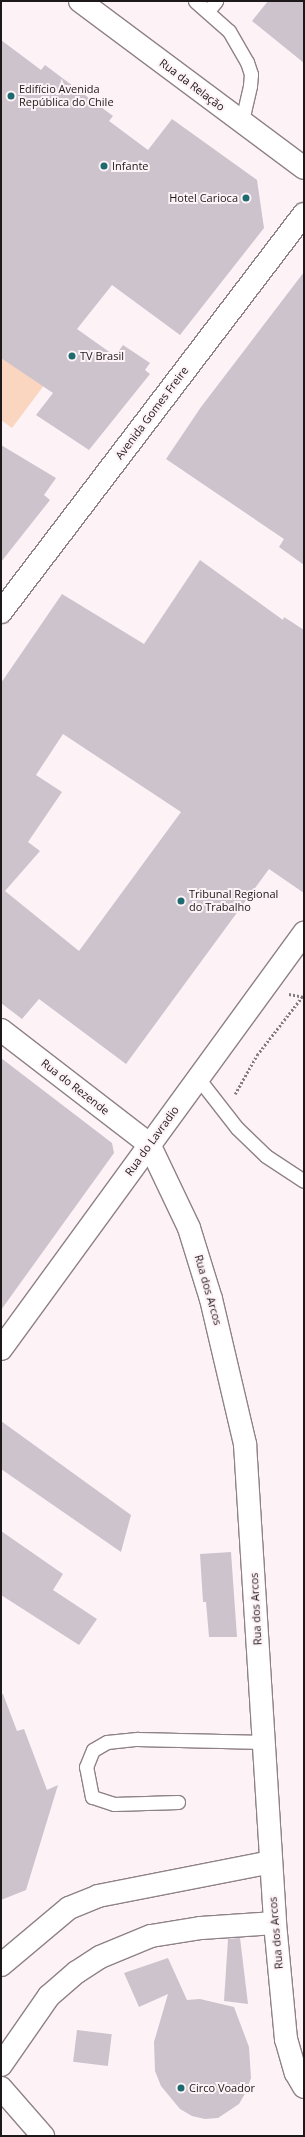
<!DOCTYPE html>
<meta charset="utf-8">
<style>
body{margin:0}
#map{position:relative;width:305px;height:2137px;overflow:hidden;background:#fdf2f6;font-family:"Open Sans",sans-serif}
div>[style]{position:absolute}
.green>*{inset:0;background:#fad5c0}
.building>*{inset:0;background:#ccc3cd;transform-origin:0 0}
.path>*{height:2.5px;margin-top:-1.25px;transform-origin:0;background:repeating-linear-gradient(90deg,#847c7f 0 2px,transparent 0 4px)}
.roads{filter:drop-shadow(1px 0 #8f8287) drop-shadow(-1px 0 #8f8287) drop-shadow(0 1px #8f8287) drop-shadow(0 -1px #8f8287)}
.service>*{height:13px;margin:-6.5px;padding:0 6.5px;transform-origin:6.5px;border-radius:6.5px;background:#fff}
.minor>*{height:22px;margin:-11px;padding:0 11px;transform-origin:11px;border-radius:11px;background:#fff}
.tertiary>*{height:22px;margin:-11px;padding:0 11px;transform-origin:11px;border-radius:11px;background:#fff}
.secondary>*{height:22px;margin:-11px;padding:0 11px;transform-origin:11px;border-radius:11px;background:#fff}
.dots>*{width:11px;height:11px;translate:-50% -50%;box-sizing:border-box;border:2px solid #fdf2f6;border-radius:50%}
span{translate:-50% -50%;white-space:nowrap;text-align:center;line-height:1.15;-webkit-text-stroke:4px #fdf2f6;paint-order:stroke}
.street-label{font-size:11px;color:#1d181a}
.poi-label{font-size:11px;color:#1d181a}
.left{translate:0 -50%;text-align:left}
.right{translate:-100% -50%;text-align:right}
.frame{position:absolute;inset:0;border:2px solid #1d181a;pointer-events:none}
</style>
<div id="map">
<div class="green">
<div style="clip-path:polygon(1px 351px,45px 384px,12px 428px,1px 420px)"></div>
</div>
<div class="building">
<div style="clip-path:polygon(268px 1px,304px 1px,304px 63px,252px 21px)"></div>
<div style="clip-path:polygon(1px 40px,41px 70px,45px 65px,113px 116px,109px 121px,148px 150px,172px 119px,257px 180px,264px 228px,180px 335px,112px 285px,77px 329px,115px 356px,123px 345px,150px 363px,145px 370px,150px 374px,89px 450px,36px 415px,53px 393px,1px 358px)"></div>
<div style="clip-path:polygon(304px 272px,304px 565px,279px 547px,284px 539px,166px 459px,201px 407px)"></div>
<div style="clip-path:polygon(1px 445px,56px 478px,44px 495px,50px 500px,1px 562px)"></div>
<div style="clip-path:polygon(evenodd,200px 560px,283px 620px,284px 617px,304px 630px,304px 893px,269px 869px,126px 1064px,39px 999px,22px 1019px,1px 1003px,1px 683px,62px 594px,144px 644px,200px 560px,63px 734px,181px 812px,79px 951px,5px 891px,40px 851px,28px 842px,62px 792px,36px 775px,63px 734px)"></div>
<div style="clip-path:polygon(1px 1058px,112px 1143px,114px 1153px,1px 1310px)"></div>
<div style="clip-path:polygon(1px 1421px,131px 1515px,121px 1552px,1px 1469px)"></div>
<div style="clip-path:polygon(1px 1531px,63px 1574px,53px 1590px,97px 1619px,79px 1645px,1px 1595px)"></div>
<div style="clip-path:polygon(231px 1552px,237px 1637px,209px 1637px,206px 1602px,203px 1602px,200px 1554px)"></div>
<div style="clip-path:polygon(1px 1694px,3px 1694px,17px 1731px,24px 1729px,47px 1790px,58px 1785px,26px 1890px,1px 1900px)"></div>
<div style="clip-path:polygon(240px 1938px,248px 2004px,224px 2001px,228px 1939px)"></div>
<div style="clip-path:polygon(168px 1958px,187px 2000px,200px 1999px,234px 2007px,249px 2047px,251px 2078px,246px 2092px,239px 2104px,218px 2118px,205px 2119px,192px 2116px,180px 2109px,161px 2086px,155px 2071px,154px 2042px,168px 1994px,139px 2007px,124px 1973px)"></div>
<div style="left:77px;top:2030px;width:35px;height:32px;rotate:7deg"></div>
</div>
<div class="path">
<div style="left:289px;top:994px;width:15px;rotate:11deg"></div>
<div style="left:235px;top:1094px;width:45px;rotate:-60.6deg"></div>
<div style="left:257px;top:1055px;width:73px;rotate:-52.2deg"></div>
</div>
<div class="roads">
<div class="service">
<div style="left:195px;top:1px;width:45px;rotate:41.4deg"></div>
<div style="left:229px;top:31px;width:36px;rotate:60deg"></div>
<div style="left:247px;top:62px;width:13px;rotate:72deg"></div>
<div style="left:251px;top:74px;width:12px;rotate:95deg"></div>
<div style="left:250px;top:86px;width:37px;rotate:103deg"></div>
<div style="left:208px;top:11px;width:13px;rotate:-51deg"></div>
<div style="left:198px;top:1078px;width:63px;rotate:52deg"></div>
<div style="left:237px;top:1128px;width:40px;rotate:44deg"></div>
<div style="left:266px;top:1156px;width:45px;rotate:33.3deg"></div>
<div style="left:178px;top:1802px;width:64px;rotate:178.2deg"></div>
<div style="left:114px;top:1804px;width:23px;rotate:-162deg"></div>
<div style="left:92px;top:1797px;width:31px;rotate:-101deg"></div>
<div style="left:86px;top:1767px;width:18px;rotate:-68deg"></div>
<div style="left:93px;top:1750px;width:16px;rotate:-30deg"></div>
<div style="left:107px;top:1742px;width:30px;rotate:-6deg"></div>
<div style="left:137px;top:1739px;width:127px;rotate:1.4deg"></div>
</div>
<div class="minor">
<div style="left:149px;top:1144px;width:93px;rotate:64.5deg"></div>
<div style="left:189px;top:1228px;width:74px;rotate:72.8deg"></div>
<div style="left:211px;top:1299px;width:149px;rotate:76.8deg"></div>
<div style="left:245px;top:1444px;width:480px;rotate:86.4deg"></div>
<div style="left:275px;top:1923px;width:117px;rotate:84.6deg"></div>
<div style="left:286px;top:2039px;width:35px;rotate:74deg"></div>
<div style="left:296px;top:2073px;width:16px;rotate:60deg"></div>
<div style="left:1px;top:1965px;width:89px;rotate:-40deg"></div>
<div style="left:69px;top:1908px;width:31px;rotate:-22deg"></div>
<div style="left:98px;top:1896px;width:176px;rotate:-11.1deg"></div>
<div style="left:1px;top:2065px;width:84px;rotate:-55.2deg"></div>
<div style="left:49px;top:1996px;width:37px;rotate:-41deg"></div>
<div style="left:77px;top:1972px;width:27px;rotate:-33deg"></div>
<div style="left:100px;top:1957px;width:55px;rotate:-22.4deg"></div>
<div style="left:151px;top:1936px;width:51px;rotate:-9.1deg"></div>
<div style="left:201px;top:1928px;width:74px;rotate:-3.9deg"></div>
</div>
<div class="tertiary">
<div style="left:1px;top:612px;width:500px;rotate:-52.72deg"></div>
<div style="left:1px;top:1030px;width:187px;rotate:37.6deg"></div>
<div style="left:1px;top:1349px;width:515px;rotate:-53.93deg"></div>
</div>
<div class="secondary">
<div style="left:80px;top:1px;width:279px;rotate:36.7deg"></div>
<div style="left:1px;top:2088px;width:64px;rotate:48.8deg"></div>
</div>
</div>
<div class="dots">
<div style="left:11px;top:96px;background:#1d6a6f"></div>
<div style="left:104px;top:166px;background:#1d6a6f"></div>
<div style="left:246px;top:198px;background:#1d6a6f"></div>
<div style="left:72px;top:356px;background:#1d6a6f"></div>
<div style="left:181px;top:901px;background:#1d6a6f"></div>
<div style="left:181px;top:2088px;background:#1d6a6f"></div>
</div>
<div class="street-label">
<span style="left:192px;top:85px;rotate:37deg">Rua da Relação</span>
<span style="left:152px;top:413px;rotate:-53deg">Avenida Gomes Freire</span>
<span style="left:75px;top:1087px;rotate:38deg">Rua do Rezende</span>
<span style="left:152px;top:1141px;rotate:-54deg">Rua do Lavradio</span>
<span style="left:208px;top:1290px;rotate:74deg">Rua dos Arcos</span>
<span style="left:256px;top:1609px;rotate:-93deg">Rua dos Arcos</span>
<span style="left:276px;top:1933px;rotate:-95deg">Rua dos Arcos</span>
</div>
<div class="poi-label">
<span class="left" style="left:19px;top:96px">Edifício Avenida<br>República do Chile</span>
<span class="left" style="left:112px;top:166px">Infante</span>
<span class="right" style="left:238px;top:198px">Hotel Carioca</span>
<span class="left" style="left:80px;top:356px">TV Brasil</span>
<span class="left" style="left:189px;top:901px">Tribunal Regional<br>do Trabalho</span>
<span class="left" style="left:189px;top:2088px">Circo Voador</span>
</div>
<div class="frame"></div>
</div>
